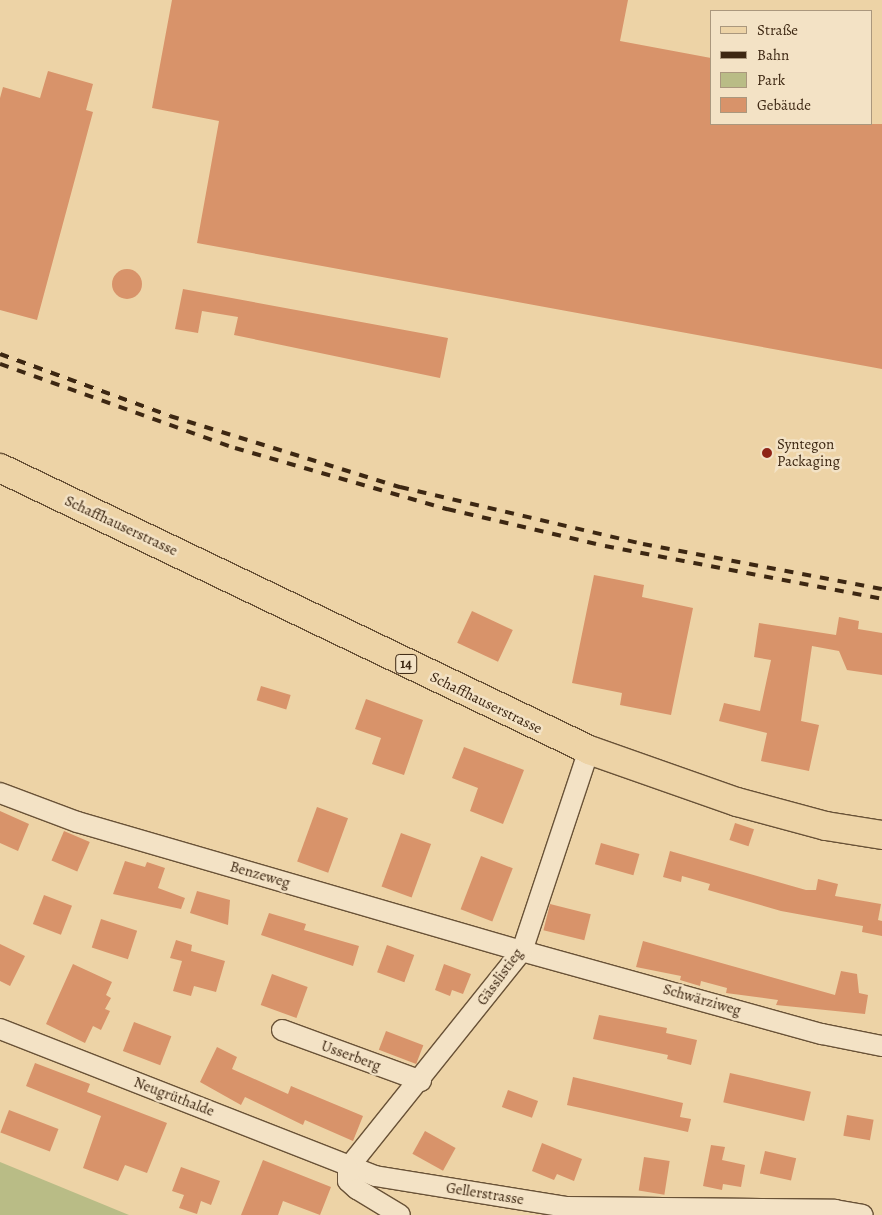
<!DOCTYPE html>
<meta charset="utf-8">
<style>
body{margin:0}
#map{position:relative;width:882px;height:1215px;overflow:hidden;background:#edd3a6;font-family:Alegreya,serif}
div>[style]{position:absolute}
.green>*{inset:0;background:#b9bc86}
.building>*{inset:0;background:#d8936a;transform-origin:0 0}
.round{border-radius:50%}
.roads{filter:drop-shadow(1px 0 #695237) drop-shadow(-1px 0 #695237) drop-shadow(0 1px #695237) drop-shadow(0 -1px #695237)}
.street>*{height:20px;margin:-10px;padding:0 10px;transform-origin:10px;border-radius:10px;background:#f3e2c5}
.primary>*{height:28px;margin:-14px;padding:0 14px;transform-origin:14px;border-radius:14px;background:#edd3a6}
.rail>*{height:4px;margin-top:-2px;transform-origin:0;background:repeating-linear-gradient(90deg,#3d2712 0 9px,transparent 0 18px)}
.dots>*{width:14px;height:14px;translate:-50% -50%;box-sizing:border-box;border:2px solid #f3e2c5;border-radius:50%}
span{translate:-50% -50%;white-space:nowrap;text-align:center;line-height:1.15;-webkit-text-stroke:5px #f3e2c5;paint-order:stroke}
.shield-label span{padding:1px 4px;background:#f3e2c5;border:1px solid;border-radius:4px;-webkit-text-stroke-width:0}
.shield-label{font-size:14px;color:#3d2712;font-weight:700}
.poi-label{font-size:15px;color:#3d2712}
.left{translate:0 -50%;text-align:left}
.street-label{font-size:15px;color:#3d2712}
.legend{position:absolute;left:710px;top:10px;width:162px;height:115px;box-sizing:border-box;background:#f3e2c5;border:1px solid #aa977d;margin:0;padding:6px 9px;list-style:none;font-size:15px;color:#3d2712}
.legend li{display:flex;align-items:center;gap:10px;height:25px}
.legend b{width:25px;border:1px solid #aa977d}
</style>
<div id="map">
<div class="green">
<div style="clip-path:polygon(0 1162px,129px 1215px,0 1215px)"></div>
</div>
<div class="building">
<div style="clip-path:polygon(172px 0,628px 0,620px 41px,711px 58px,711px 124px,882px 124px,882px 369px,197px 243px,219px 121px,152px 108px)"></div>
<div style="clip-path:polygon(48px 71px,93px 84px,86px 110px,93px 112px,37px 320px,0 310px,0 98px,3px 87px,40px 98px)"></div>
<div class="round" style="left:112px;top:269px;width:30px;height:30px"></div>
<div style="clip-path:polygon(183px 289px,448px 338px,440px 378px,234px 335px,238px 317px,202px 311px,198px 333px,175px 329px)"></div>
<div style="clip-path:polygon(594px 575px,644px 585px,642px 597px,693px 608px,671px 715px,620px 705px,622px 693px,572px 683px)"></div>
<div style="left:472px;top:611px;width:45px;height:35px;rotate:25deg"></div>
<div style="clip-path:polygon(839px 617px,859px 621px,858px 629px,882px 633px,882px 675px,847px 670px,839px 651px,812px 646px,801px 721px,819px 725px,809px 771px,761px 761px,767px 733px,719px 721px,724px 703px,760px 711px,771px 660px,754px 657px,759px 623px,836px 635px)"></div>
<div style="left:261px;top:686px;width:31px;height:15px;rotate:17deg"></div>
<div style="clip-path:polygon(366px 699px,423px 720px,404px 775px,372px 764px,381px 738px,355px 729px)"></div>
<div style="clip-path:polygon(464px 747px,524px 770px,503px 824px,470px 811px,478px 788px,452px 778px)"></div>
<div style="left:317px;top:807px;width:33px;height:58px;rotate:20deg"></div>
<div style="clip-path:polygon(0 811px,29px 824px,18px 851px,0 843px)"></div>
<div style="left:735px;top:823px;width:20px;height:18px;rotate:18deg"></div>
<div style="left:64px;top:831px;width:28px;height:32px;rotate:23deg"></div>
<div style="left:401px;top:833px;width:32px;height:57px;rotate:20deg"></div>
<div style="left:601px;top:843px;width:40px;height:22px;rotate:16deg"></div>
<div style="clip-path:polygon(670px 851px,806px 890px,816px 890px,818px 879px,838px 884px,835px 896px,881px 904px,878px 920px,882px 921px,882px 936px,862px 932px,863px 926px,781px 911px,708px 890px,710px 884px,682px 876px,681px 882px,663px 877px)"></div>
<div style="left:481px;top:856px;width:34px;height:57px;rotate:21deg"></div>
<div style="clip-path:polygon(125px 861px,145px 867px,147px 862px,165px 868px,158px 888px,185px 898px,181px 909px,113px 894px)"></div>
<div style="clip-path:polygon(197px 891px,230px 900px,228px 925px,190px 913px)"></div>
<div style="left:44px;top:895px;width:30px;height:31px;rotate:21deg"></div>
<div style="left:550px;top:904px;width:42px;height:27px;rotate:14deg"></div>
<div style="clip-path:polygon(269px 913px,306px 924px,304px 930px,359px 946px,353px 966px,261px 935px)"></div>
<div style="left:101px;top:919px;width:38px;height:30px;rotate:18deg"></div>
<div style="clip-path:polygon(176px 940px,192px 945px,191px 951px,225px 961px,216px 992px,194px 986px,191px 996px,173px 991px,182px 961px,170px 958px)"></div>
<div style="clip-path:polygon(643px 941px,835px 995px,841px 971px,857px 974px,859px 993px,868px 995px,865px 1014px,776px 1005px,778px 1000px,726px 993px,727px 988px,701px 981px,700px 986px,680px 980px,681px 976px,636px 967px)"></div>
<div style="clip-path:polygon(0 944px,25px 956px,10px 986px,0 981px)"></div>
<div style="left:387px;top:945px;width:29px;height:29px;rotate:20deg"></div>
<div style="clip-path:polygon(73px 964px,112px 982px,106px 995px,111px 998px,105px 1009px,110px 1011px,101px 1030px,93px 1026px,85px 1043px,46px 1024px)"></div>
<div style="clip-path:polygon(444px 964px,471px 974px,463px 994px,452px 990px,450px 996px,435px 990px)"></div>
<div style="left:272px;top:974px;width:38px;height:33px;rotate:20deg"></div>
<div style="clip-path:polygon(599px 1015px,667px 1028px,666px 1033px,697px 1040px,691px 1065px,667px 1059px,668px 1055px,593px 1039px)"></div>
<div style="left:134px;top:1022px;width:40px;height:31px;rotate:21deg"></div>
<div style="left:386px;top:1031px;width:40px;height:20px;rotate:21deg"></div>
<div style="clip-path:polygon(217px 1047px,237px 1057px,232px 1069px,288px 1094px,291px 1086px,363px 1116px,353px 1141px,305px 1120px,303px 1125px,245px 1097px,241px 1105px,200px 1082px)"></div>
<div style="clip-path:polygon(35px 1063px,90px 1084px,87px 1092px,167px 1123px,147px 1173px,125px 1165px,118px 1181px,83px 1168px,101px 1116px,26px 1086px)"></div>
<div style="left:730px;top:1073px;width:83px;height:30px;rotate:13deg"></div>
<div style="clip-path:polygon(573px 1077px,683px 1103px,680px 1117px,691px 1119px,688px 1132px,567px 1105px)"></div>
<div style="left:508px;top:1090px;width:32px;height:18px;rotate:20deg"></div>
<div style="left:9px;top:1110px;width:53px;height:24px;rotate:21deg"></div>
<div style="left:847px;top:1115px;width:27px;height:21px;rotate:10deg"></div>
<div style="left:425px;top:1131px;width:35px;height:26px;rotate:29deg"></div>
<div style="clip-path:polygon(542px 1143px,582px 1159px,574px 1181px,557px 1174px,554px 1180px,532px 1171px)"></div>
<div style="clip-path:polygon(711px 1145px,725px 1147px,722px 1160px,745px 1165px,741px 1187px,723px 1184px,722px 1190px,703px 1186px)"></div>
<div style="left:765px;top:1151px;width:32px;height:23px;rotate:13deg"></div>
<div style="left:644px;top:1157px;width:26px;height:34px;rotate:9deg"></div>
<div style="clip-path:polygon(263px 1160px,331px 1187px,320px 1215px,283px 1201px,278px 1215px,241px 1215px)"></div>
<div style="clip-path:polygon(181px 1167px,220px 1181px,211px 1205px,201px 1201px,197px 1214px,179px 1208px,184px 1195px,172px 1191px)"></div>
</div>
<div class="roads">
<div class="street">
<div style="left:0;top:793px;width:82px;rotate:20.6deg"></div>
<div style="left:77px;top:822px;width:463px;rotate:16.2deg"></div>
<div style="left:522px;top:951px;width:311px;rotate:15.5deg"></div>
<div style="left:822px;top:1034px;width:61px;rotate:11.3deg"></div>
<div style="left:0;top:1029px;width:403px;rotate:21.4deg"></div>
<div style="left:375px;top:1176px;width:193px;rotate:9.2deg"></div>
<div style="left:566px;top:1207px;width:269px;rotate:0.6deg"></div>
<div style="left:835px;top:1210px;width:28px;rotate:10deg"></div>
<div style="left:282px;top:1030px;width:148px;rotate:20.1deg"></div>
<div style="left:348px;top:1168px;width:278px;rotate:-51.3deg"></div>
<div style="left:522px;top:951px;width:212px;rotate:-71.6deg"></div>
<div style="left:348px;top:1168px;width:13px;rotate:90deg"></div>
<div style="left:348px;top:1181px;width:12px;rotate:42deg"></div>
<div style="left:357px;top:1189px;width:50px;rotate:31.2deg"></div>
</div>
<div class="primary">
<div style="left:0;top:468px;width:653px;rotate:25.58deg"></div>
<div style="left:589px;top:750px;width:157px;rotate:19.4deg"></div>
<div style="left:737px;top:802px;width:92px;rotate:15.1deg"></div>
<div style="left:826px;top:826px;width:57px;rotate:9.1deg"></div>
</div>
</div>
<div class="rail">
<div style="left:0;top:354px;width:181px;rotate:20deg"></div>
<div style="left:170px;top:416px;width:241px;rotate:17.2deg"></div>
<div style="left:400px;top:487px;width:250px;rotate:13.2deg"></div>
<div style="left:643px;top:544px;width:243px;rotate:10.7deg"></div>
<div style="left:0;top:364px;width:250px;rotate:19.7deg"></div>
<div style="left:235px;top:448px;width:221px;rotate:16.1deg"></div>
<div style="left:447px;top:509px;width:162px;rotate:13.2deg"></div>
<div style="left:605px;top:546px;width:282px;rotate:10.8deg"></div>
</div>
<div class="dots">
<div style="left:767px;top:453px;background:#8f2418"></div>
</div>
<div class="shield-label">
<span style="left:406px;top:664px">14</span>
</div>
<div class="poi-label">
<span class="left" style="left:777px;top:453px">Syntegon<br>Packaging</span>
</div>
<div class="street-label">
<span style="left:121px;top:526px;rotate:25deg">Schaffhauserstrasse</span>
<span style="left:486px;top:703px;rotate:26deg">Schaffhauserstrasse</span>
<span style="left:260px;top:875px;rotate:16deg">Benzeweg</span>
<span style="left:500px;top:977px;rotate:-54deg">Gässlistieg</span>
<span style="left:702px;top:1000px;rotate:16deg">Schwärziweg</span>
<span style="left:351px;top:1056px;rotate:20deg">Usserberg</span>
<span style="left:174px;top:1097px;rotate:21deg">Neugrüthalde</span>
<span style="left:485px;top:1194px;rotate:9deg">Gellerstrasse</span>
</div>
<ul class="legend">
<li><b style="height:6px;background:#edd3a6"></b>Straße</li>
<li><b style="height:6px;background:#3d2712"></b>Bahn</li>
<li><b style="height:14px;background:#b9bc86"></b>Park</li>
<li><b style="height:14px;background:#d8936a"></b>Gebäude</li>
</ul>
</div>
